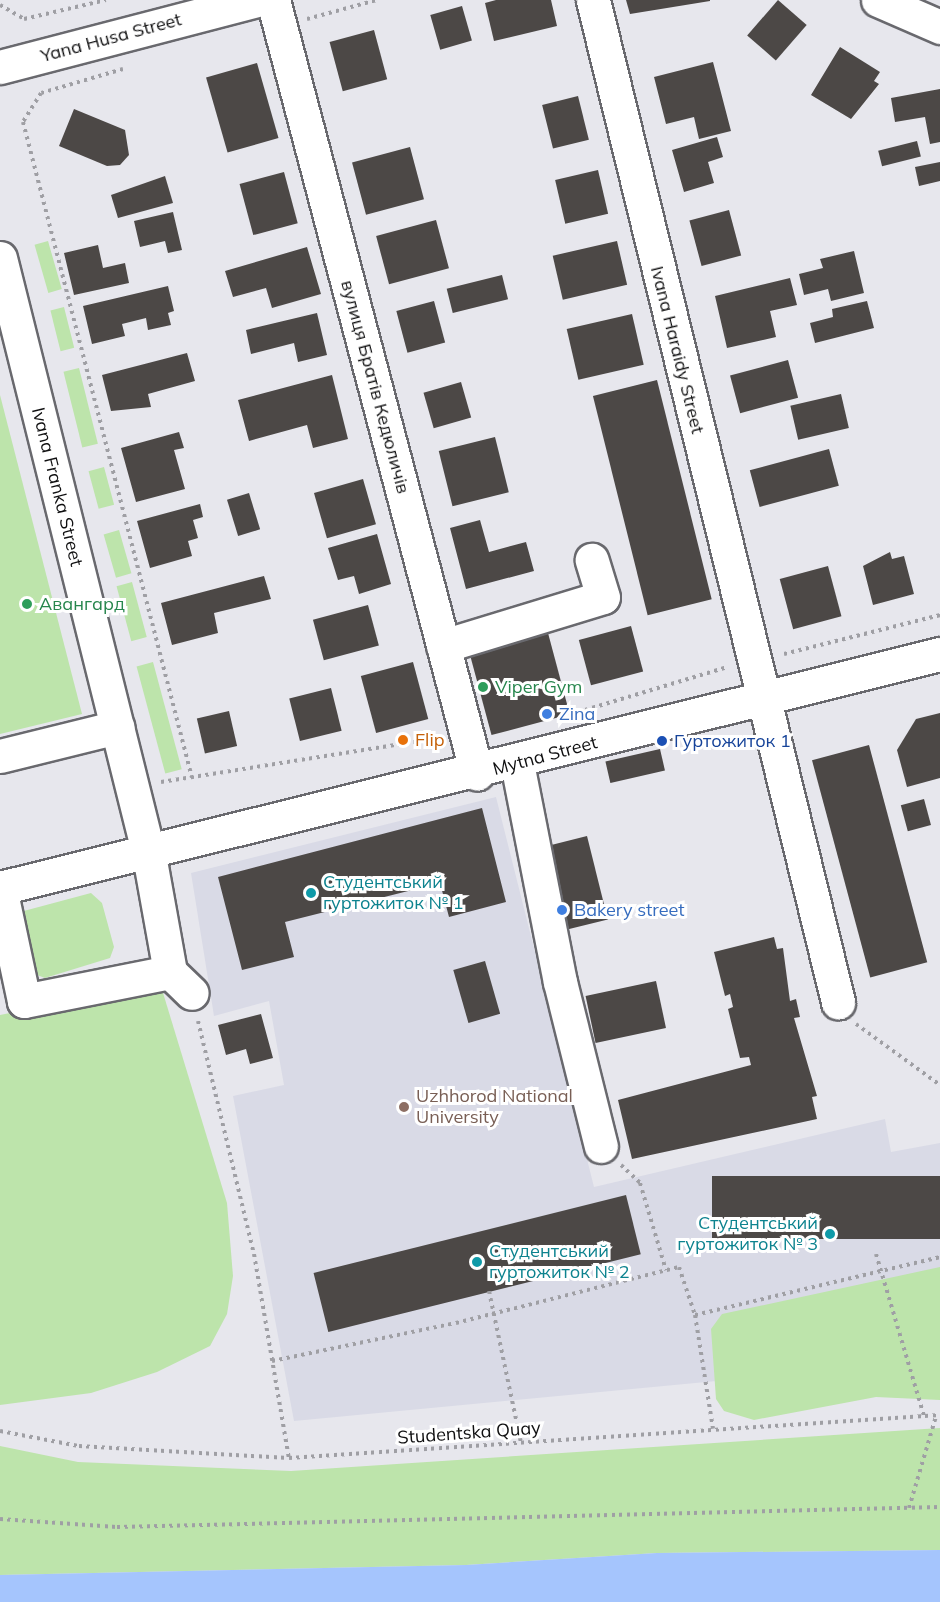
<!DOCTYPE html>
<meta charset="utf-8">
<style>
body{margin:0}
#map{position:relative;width:940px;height:1602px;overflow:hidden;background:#e7e7ed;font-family:Mulish,sans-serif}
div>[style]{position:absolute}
.built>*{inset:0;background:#d9dae6}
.green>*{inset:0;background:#bde4ab;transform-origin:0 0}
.water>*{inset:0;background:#a5c5fd}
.building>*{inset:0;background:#4c4846;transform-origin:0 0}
.path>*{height:4px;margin-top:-2px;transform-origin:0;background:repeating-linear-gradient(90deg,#9f9fa4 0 3px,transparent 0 7.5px)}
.roads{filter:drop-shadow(2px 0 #69696e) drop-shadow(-2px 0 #69696e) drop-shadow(0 2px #69696e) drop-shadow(0 -2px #69696e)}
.minor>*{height:33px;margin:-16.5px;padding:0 16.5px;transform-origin:16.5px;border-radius:16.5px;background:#fff}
.dots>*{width:16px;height:16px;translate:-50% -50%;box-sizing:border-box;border:3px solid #fff;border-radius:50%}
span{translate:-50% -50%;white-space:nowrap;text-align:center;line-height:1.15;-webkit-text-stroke:6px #fff;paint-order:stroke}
.street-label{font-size:18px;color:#0f0f10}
.leisure-label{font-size:18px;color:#27864d}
.left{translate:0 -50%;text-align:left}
.shop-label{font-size:18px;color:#366cbe}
.food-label{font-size:18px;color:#c56008}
.transit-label{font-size:18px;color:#164399}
.culture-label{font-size:18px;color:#0d838f}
.right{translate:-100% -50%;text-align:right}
.education-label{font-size:18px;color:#785e54}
</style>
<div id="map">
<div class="built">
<div style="clip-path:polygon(496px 797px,594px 1187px,885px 1119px,891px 1152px,940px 1143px,940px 1360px,294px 1421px,233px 1096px,284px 1085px,269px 1001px,214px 1016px,191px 873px)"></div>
</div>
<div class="green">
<div style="left:48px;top:241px;width:50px;height:14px;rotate:74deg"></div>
<div style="left:64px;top:307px;width:42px;height:14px;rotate:76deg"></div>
<div style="left:79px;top:368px;width:78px;height:16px;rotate:76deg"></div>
<div style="clip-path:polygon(0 395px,82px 714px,0 734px)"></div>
<div style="left:104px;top:467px;width:39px;height:16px;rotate:75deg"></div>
<div style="left:119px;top:530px;width:45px;height:16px;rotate:74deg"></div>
<div style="left:132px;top:582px;width:57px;height:16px;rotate:75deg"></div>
<div style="left:153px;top:662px;width:111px;height:17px;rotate:75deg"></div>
<div style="clip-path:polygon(91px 893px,102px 903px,114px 947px,110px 958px,45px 978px,32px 973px,20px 912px)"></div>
<div style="clip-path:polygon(160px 983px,227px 1203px,233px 1276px,227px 1314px,210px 1346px,157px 1372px,91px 1393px,0 1405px,0 1015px)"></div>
<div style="clip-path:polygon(940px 1267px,940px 1400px,876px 1397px,754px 1420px,724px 1411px,716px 1399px,711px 1329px,722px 1314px)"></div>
<div style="clip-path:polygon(940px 1428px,940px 1550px,657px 1553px,466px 1565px,0 1575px,0 1446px,78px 1462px,291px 1471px)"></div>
</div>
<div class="water">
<div style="clip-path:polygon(940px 1550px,940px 1602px,0 1602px,0 1575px,466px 1565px,657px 1553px)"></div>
</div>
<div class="building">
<div style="clip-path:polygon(496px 0,551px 0,557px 26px,494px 41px,485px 3px)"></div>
<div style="clip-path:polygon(626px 0,710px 0,710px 1px,630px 14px)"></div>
<div style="left:778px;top:0;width:38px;height:47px;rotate:41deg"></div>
<div style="left:462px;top:6px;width:36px;height:33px;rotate:74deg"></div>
<div style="left:374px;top:30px;width:51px;height:46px;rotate:75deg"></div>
<div style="clip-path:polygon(840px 47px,880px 72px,874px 81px,879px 84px,851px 119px,811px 95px)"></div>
<div style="clip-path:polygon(713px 62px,731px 131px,699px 139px,694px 117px,666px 124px,654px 77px)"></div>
<div style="left:257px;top:63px;width:78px;height:53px;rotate:74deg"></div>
<div style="clip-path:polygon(940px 89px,940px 142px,930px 144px,925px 117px,895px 122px,891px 98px)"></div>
<div style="left:578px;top:96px;width:45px;height:37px;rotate:76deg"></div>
<div style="clip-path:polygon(74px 109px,125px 130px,129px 155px,120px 165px,107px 166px,59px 146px)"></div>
<div style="clip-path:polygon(717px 137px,723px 157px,708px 162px,714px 183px,684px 192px,672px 150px)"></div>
<div style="left:917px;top:141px;width:16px;height:40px;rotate:76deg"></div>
<div style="left:410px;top:147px;width:54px;height:60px;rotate:75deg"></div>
<div style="clip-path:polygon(940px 162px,940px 181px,919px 186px,915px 167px)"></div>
<div style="left:598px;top:170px;width:45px;height:44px;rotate:77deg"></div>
<div style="left:284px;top:172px;width:53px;height:46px;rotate:75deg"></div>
<div style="clip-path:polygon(165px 176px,173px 203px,118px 218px,111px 195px)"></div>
<div style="left:729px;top:210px;width:47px;height:41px;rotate:75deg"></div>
<div style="clip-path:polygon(173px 212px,182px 250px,168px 253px,165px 241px,140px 247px,134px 221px)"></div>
<div style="left:436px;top:220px;width:50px;height:62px;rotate:75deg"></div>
<div style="left:617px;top:241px;width:45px;height:66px;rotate:77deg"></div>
<div style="clip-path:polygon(98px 245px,103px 268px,125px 263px,129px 283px,74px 295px,64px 253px)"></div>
<div style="clip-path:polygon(307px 247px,321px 294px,272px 308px,266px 288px,233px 297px,225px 271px)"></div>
<div style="clip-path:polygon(854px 251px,864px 293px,831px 301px,828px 289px,804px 295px,799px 274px,823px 268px,820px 259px)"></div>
<div style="left:502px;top:275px;width:25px;height:57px;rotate:76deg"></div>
<div style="clip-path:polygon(790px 278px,797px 305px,770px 311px,776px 337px,727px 348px,715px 296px)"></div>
<div style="clip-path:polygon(168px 286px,174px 311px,168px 313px,171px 325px,148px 330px,146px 318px,122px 324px,125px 336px,92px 344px,83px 306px)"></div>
<div style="left:434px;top:301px;width:43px;height:39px;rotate:75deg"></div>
<div style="clip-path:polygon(867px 301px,874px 328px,815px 343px,810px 323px,833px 317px,832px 309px)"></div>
<div style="clip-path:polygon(317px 313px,327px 355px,298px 362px,294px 343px,251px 354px,246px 330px)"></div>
<div style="left:632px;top:314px;width:52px;height:67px;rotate:77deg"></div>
<div style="clip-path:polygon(187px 353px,195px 381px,148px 394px,151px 407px,111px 411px,102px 375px)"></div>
<div style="left:788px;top:360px;width:39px;height:60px;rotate:75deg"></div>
<div style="clip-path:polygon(332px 375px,348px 439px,313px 448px,307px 425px,249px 441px,238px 400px)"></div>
<div style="left:657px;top:380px;width:226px;height:66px;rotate:76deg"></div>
<div style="left:461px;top:382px;width:37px;height:39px;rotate:74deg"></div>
<div style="left:841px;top:394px;width:35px;height:52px;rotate:77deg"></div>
<div style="clip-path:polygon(179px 432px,184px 448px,174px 450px,185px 489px,136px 502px,121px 448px)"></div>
<div style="left:495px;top:437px;width:57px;height:58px;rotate:76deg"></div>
<div style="left:829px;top:449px;width:38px;height:82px;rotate:75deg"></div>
<div style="left:363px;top:479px;width:47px;height:51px;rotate:74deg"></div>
<div style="left:249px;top:493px;width:38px;height:23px;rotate:73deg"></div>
<div style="clip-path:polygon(200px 504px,203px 517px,193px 520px,198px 538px,188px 541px,192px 556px,150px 568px,137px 521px)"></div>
<div style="clip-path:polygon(480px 520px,489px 552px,526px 542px,534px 571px,466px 589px,450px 528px)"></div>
<div style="clip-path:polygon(377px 534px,391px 584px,359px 594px,354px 576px,338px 580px,328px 548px)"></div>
<div style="clip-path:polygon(890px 552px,892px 559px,904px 556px,914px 594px,873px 605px,863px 566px)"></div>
<div style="left:828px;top:566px;width:52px;height:50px;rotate:75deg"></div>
<div style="clip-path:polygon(264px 576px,271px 599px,214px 613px,218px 633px,172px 645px,161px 603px)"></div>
<div style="left:368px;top:605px;width:42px;height:57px;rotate:75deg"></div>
<div style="left:631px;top:626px;width:47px;height:54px;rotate:75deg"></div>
<div style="left:548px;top:633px;width:84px;height:81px;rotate:75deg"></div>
<div style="left:413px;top:662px;width:59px;height:54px;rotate:75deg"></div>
<div style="left:331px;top:688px;width:44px;height:43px;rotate:76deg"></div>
<div style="left:229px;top:711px;width:36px;height:33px;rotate:77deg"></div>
<div style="clip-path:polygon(940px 713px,940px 778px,907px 787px,897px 750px,916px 719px)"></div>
<div style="left:869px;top:745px;width:225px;height:59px;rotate:75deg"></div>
<div style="left:660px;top:749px;width:22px;height:56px;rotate:77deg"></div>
<div style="left:924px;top:799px;width:27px;height:24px;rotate:75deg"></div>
<div style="clip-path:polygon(482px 808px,506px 902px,449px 917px,440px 883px,285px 922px,294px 957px,242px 970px,218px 877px)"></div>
<div style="left:587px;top:836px;width:86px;height:44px;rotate:76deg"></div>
<div style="clip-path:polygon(774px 937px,777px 949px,783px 948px,790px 1001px,796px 999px,800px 1017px,794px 1018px,817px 1096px,812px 1097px,817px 1119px,632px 1159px,618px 1100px,751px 1065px,749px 1057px,740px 1058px,728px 1009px,733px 1007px,730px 994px,725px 996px,714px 952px)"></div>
<div style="left:485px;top:961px;width:55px;height:33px;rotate:74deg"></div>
<div style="left:656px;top:981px;width:48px;height:72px;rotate:78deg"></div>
<div style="clip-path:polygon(261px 1014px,273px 1058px,250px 1064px,246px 1049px,226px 1055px,218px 1025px)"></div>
<div style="left:940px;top:1176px;width:63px;height:228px;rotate:90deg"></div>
<div style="left:626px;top:1195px;width:61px;height:322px;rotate:76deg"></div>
</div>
<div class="path">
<div style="left:0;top:5px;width:28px;rotate:30deg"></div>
<div style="left:24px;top:19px;width:84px;rotate:-13deg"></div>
<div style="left:307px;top:19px;width:73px;rotate:-15.2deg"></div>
<div style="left:123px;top:69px;width:85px;rotate:163.7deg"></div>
<div style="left:41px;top:93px;width:34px;rotate:122deg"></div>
<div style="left:23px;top:122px;width:677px;rotate:75.55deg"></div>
<div style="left:784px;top:654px;width:161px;rotate:-14deg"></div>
<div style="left:585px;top:710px;width:148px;rotate:-16.8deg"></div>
<div style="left:161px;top:782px;width:280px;rotate:-9deg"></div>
<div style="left:198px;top:1021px;width:240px;rotate:76.5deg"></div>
<div style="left:254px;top:1254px;width:207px;rotate:80.3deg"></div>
<div style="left:856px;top:1024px;width:104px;rotate:36deg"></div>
<div style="left:621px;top:1165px;width:26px;rotate:43deg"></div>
<div style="left:640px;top:1183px;width:91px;rotate:73.4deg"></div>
<div style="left:876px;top:1254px;width:169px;rotate:73.5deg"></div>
<div style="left:489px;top:1291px;width:155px;rotate:78.1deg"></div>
<div style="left:695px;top:1315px;width:115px;rotate:81deg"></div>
<div style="left:272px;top:1361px;width:188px;rotate:-11.7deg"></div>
<div style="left:456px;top:1323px;width:230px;rotate:-14.1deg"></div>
<div style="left:679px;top:1267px;width:51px;rotate:71.6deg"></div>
<div style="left:695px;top:1315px;width:252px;rotate:-13.3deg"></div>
<div style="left:0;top:1431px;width:80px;rotate:10.8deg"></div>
<div style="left:79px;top:1446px;width:210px;rotate:3.3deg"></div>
<div style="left:289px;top:1458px;width:652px;rotate:-3.78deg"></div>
<div style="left:909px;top:1508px;width:96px;rotate:-73.6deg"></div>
<div style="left:0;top:1519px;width:117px;rotate:3.9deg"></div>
<div style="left:117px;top:1527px;width:823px;rotate:-1.39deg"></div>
</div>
<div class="roads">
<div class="minor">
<div style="left:273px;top:0;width:800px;rotate:75.23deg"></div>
<div style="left:593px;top:0;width:1032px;rotate:76.26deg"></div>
<div style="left:878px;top:0;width:68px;rotate:23.5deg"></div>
<div style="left:0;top:67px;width:267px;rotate:-14.6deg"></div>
<div style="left:0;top:258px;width:615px;rotate:75.99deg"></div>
<div style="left:149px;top:855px;width:119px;rotate:79.8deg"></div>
<div style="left:170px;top:972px;width:30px;rotate:44deg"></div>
<div style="left:443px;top:646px;width:167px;rotate:-17deg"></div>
<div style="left:603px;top:597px;width:39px;rotate:-107deg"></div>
<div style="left:0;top:756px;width:121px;rotate:-13.9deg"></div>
<div style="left:517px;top:763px;width:223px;rotate:78.9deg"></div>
<div style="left:560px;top:982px;width:169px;rotate:76deg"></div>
<div style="left:170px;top:972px;width:149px;rotate:168.8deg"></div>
<div style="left:24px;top:1001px;width:116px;rotate:-102deg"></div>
<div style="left:0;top:888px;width:969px;rotate:-13.98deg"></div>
</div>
</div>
<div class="dots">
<div style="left:27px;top:604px;background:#2e9e5b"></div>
<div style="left:483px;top:687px;background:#2e9e5b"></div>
<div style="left:547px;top:714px;background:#3f7fe0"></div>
<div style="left:403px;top:740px;background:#e8710a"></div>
<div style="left:662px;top:741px;background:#1a4fb4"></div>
<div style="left:311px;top:893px;background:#0f9aa8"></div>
<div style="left:562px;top:910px;background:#3f7fe0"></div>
<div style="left:404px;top:1107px;background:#8d6e63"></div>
<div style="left:830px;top:1234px;background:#0f9aa8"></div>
<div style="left:477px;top:1262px;background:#0f9aa8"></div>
</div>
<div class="street-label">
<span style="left:111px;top:38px;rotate:-15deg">Yana Husa Street</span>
<span style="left:677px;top:350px;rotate:76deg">Ivana Haraidy Street</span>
<span style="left:375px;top:387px;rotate:75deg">вулиця Братів Кедюличів</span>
<span style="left:57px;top:487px;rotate:76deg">Ivana Franka Street</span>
<span style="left:545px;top:756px;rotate:-15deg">Mytna Street</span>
<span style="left:469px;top:1433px;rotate:-4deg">Studentska Quay</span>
</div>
<div class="leisure-label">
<span class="left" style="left:39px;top:604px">Авангард</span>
<span class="left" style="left:495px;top:687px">Viper Gym</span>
</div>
<div class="shop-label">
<span class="left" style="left:559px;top:714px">Zina</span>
<span class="left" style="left:574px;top:910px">Bakery street</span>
</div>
<div class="food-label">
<span class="left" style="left:415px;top:740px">Flip</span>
</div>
<div class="transit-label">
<span class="left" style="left:674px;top:741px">Гуртожиток 1</span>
</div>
<div class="culture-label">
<span class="left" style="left:323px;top:893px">Студентський<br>гуртожиток № 1</span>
<span class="right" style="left:818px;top:1234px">Студентський<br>гуртожиток № 3</span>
<span class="left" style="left:489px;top:1262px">Студентський<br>гуртожиток № 2</span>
</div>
<div class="education-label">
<span class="left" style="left:416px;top:1107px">Uzhhorod National<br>University</span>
</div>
</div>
